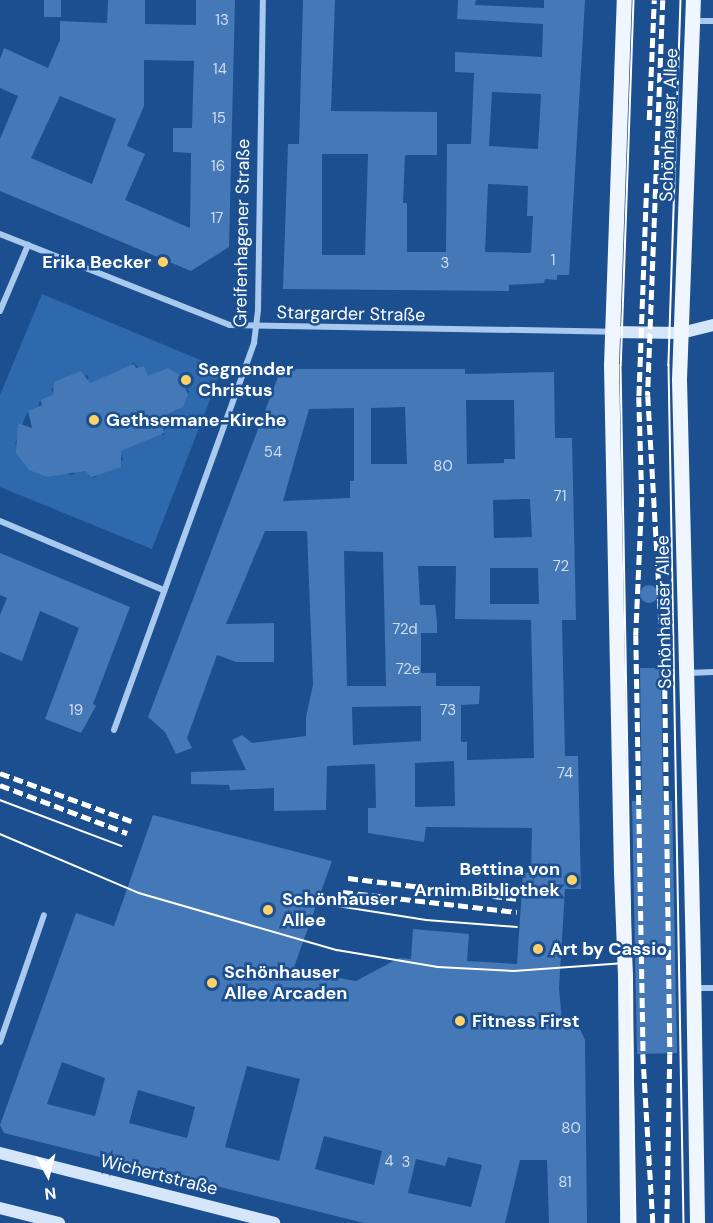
<!DOCTYPE html>
<meta charset="utf-8">
<style>
body{margin:0}
#map{position:relative;width:713px;height:1223px;overflow:hidden;background:#1b4f8f;font-family:"DM Sans",sans-serif}
div>[style]{position:absolute}
.green>*{inset:0;background:#2e69ad}
.building>*{inset:0;background:#4478b7;transform-origin:0 0}
.round{border-radius:50%}
.street>*{height:6px;margin:-3px;padding:0 3px;transform-origin:3px;border-radius:3px;background:#a9c9ee}
.secondary>*{height:12px;margin:-6px;padding:0 6px;transform-origin:6px;border-radius:6px;background:#d6e6fa}
.primary>*{height:15px;margin:-7.5px;padding:0 7.5px;transform-origin:7.5px;border-radius:7.5px;background:#f0f6ff}
.tram>*{height:1.5px;margin:-0.75px;padding:0 0.75px;transform-origin:0.75px;border-radius:0.75px;background:#fff}
.rail>*{height:4.5px;margin-top:-2.25px;transform-origin:0;background:repeating-linear-gradient(90deg,#fff 0 10px,transparent 0 14.5px)}
.primary-bridge>*{height:15px;margin:-7.5px;padding:0 7.5px;transform-origin:7.5px;border-radius:7.5px;background:#f0f6ff}
.dots>*{width:16px;height:16px;translate:-50% -50%;box-sizing:border-box;border:3px solid #1b4f8f;border-radius:50%}
span{translate:-50% -50%;white-space:nowrap;text-align:center;line-height:1.15;-webkit-text-stroke:5px #1b4f8f;paint-order:stroke}
.number-label{font-size:15px;color:#d0dded}
.number-label span{-webkit-text-stroke-width:0}
.street-label{font-size:18px;color:#fff}
.poi-label{font-size:18px;color:#fff;font-weight:700}
.right{translate:-100% -50%;text-align:right}
.left{translate:0 -50%;text-align:left}
.north{position:absolute;left:18px;top:1145px;width:60px;height:60px;-webkit-text-stroke:4px #1b4f8f;paint-order:stroke;rotate:173deg;font-size:16px;font-weight:700;line-height:24px;text-align:center;color:#fff}
.north::after{content:'';display:block;margin:auto;width:21px;height:27px;background:#fff;clip-path:polygon(50% 0,100% 100%,50% 72%,0 100%)}
</style>
<div id="map">
<div class="green">
<div style="clip-path:polygon(evenodd,42px 294px,222px 369px,152px 549px,0 487px,0 395px,42px 294px,133px 362px,139px 368px,144px 366px,148px 381px,182px 377px,189px 392px,177px 402px,179px 409px,175px 411px,173px 404px,161px 417px,169px 426px,163px 431px,165px 436px,160px 433px,114px 451px,115px 458px,122px 456px,123px 460px,95px 471px,97px 476px,93px 478px,91px 473px,74px 468px,75px 473px,71px 475px,23px 462px,19px 444px,15px 444px,21px 429px,17px 424px,22px 425px,28px 411px,32px 413px,38px 407px,40px 400px,60px 397px,57px 391px,53px 393px,51px 389px,87px 375px,89px 378px,84px 381px,91px 387px,101px 378px,103px 382px,131px 367px,133px 362px)"></div>
</div>
<div class="building">
<div style="left:44px;top:0;width:17px;height:17px"></div>
<div style="clip-path:polygon(evenodd,108px 0,145px 0,145px 24px,196px 25px,196px 0,235px 0,229px 247px,191px 271px,0 191px,0 139px,18px 96px,0 88px,0 59px,4px 48px,48px 68px,60px 40px,60px 21px,107px 23px,108px 0,144px 60px,194px 61px,192px 128px,173px 128px,173px 152px,191px 153px,190px 228px,125px 200px,145px 154px,127px 146px,144px 106px,144px 60px,108px 0,60px 96px,116px 119px,92px 184px,31px 158px,60px 96px)"></div>
<div style="clip-path:polygon(evenodd,303px 0,335px 0,331px 111px,437px 112px,437px 155px,405px 155px,403px 203px,407px 203px,407px 252px,446px 252px,447px 144px,471px 144px,474px 73px,455px 72px,455px 52px,542px 57px,543px 24px,457px 19px,458px 0,476px 0,475px 5px,544px 8px,544px 0,585px 0,569px 275px,557px 275px,557px 280px,545px 279px,544px 283px,509px 285px,509px 291px,283px 289px,288px 144px,299px 144px,303px 0,492px 92px,541px 94px,538px 149px,489px 146px,492px 92px,303px 0,322px 154px,368px 154px,365px 255px,322px 255px,322px 154px,303px 0,488px 184px,528px 186px,527px 216px,533px 216px,531px 253px,485px 252px,488px 184px)"></div>
<div style="clip-path:polygon(134px 364px,136px 368px,144px 366px,148px 376px,168px 368px,181px 376px,188px 395px,183px 407px,165px 415px,169px 426px,163px 428px,164px 433px,121px 451px,121px 467px,92px 477px,85px 471px,47px 477px,29px 470px,16px 453px,18px 423px,32px 428px,28px 411px,42px 405px,40px 400px,53px 395px,54px 382px,81px 371px,90px 383px)"></div>
<div style="clip-path:polygon(evenodd,281px 369px,465px 369px,465px 374px,554px 372px,555px 438px,572px 438px,576px 620px,562px 620px,565px 756px,578px 756px,581px 889px,565px 889px,559px 988px,562px 1022px,579px 1027px,585px 1040px,587px 1223px,549px 1223px,547px 1160px,520px 1160px,505px 1223px,364px 1223px,4px 1133px,0 1125px,76px 913px,114px 926px,153px 815px,332px 861px,293px 970px,356px 981px,399px 958px,411px 959px,413px 929px,469px 934px,467px 961px,517px 964px,523px 873px,531px 872px,532px 828px,426px 827px,424px 842px,368px 833px,368px 808px,376px 808px,375px 764px,327px 766px,326px 810px,274px 811px,274px 788px,230px 790px,229px 785px,191px 784px,191px 772px,246px 770px,232px 740px,242px 735px,252px 743px,306px 736px,306px 717px,313px 685px,307px 531px,265px 531px,226px 624px,274px 623px,274px 662px,236px 662px,217px 655px,187px 738px,192px 748px,176px 754px,165px 732px,148px 717px,281px 369px,466px 400px,514px 400px,515px 459px,504px 459px,504px 463px,467px 464px,466px 400px,281px 369px,405px 407px,407px 464px,371px 464px,371px 408px,405px 407px,281px 369px,354px 408px,354px 481px,350px 481px,350px 498px,283px 501px,309px 409px,354px 408px,281px 369px,530px 499px,532px 537px,494px 538px,493px 500px,530px 499px,281px 369px,344px 551px,383px 552px,386px 686px,347px 686px,344px 551px,281px 369px,418px 566px,456px 566px,455px 619px,531px 620px,534px 758px,467px 760px,467px 742px,461px 742px,461px 705px,479px 704px,480px 686px,436px 686px,436px 673px,421px 673px,421px 633px,437px 633px,437px 621px,435px 605px,420px 605px,418px 566px,281px 369px,490px 568px,538px 568px,539px 604px,490px 604px,490px 568px,281px 369px,421px 706px,421px 741px,353px 745px,352px 707px,421px 706px,281px 369px,454px 761px,455px 806px,415px 807px,415px 763px,454px 761px,281px 369px,62px 1062px,105px 1078px,95px 1116px,47px 1104px,62px 1062px,281px 369px,247px 1066px,300px 1079px,279px 1161px,225px 1147px,247px 1066px,281px 369px,138px 1090px,195px 1107px,187px 1138px,129px 1123px,138px 1090px,281px 369px,324px 1136px,382px 1151px,374px 1185px,315px 1169px,324px 1136px,281px 369px,448px 1157px,482px 1165px,471px 1207px,408px 1193px,416px 1159px,445px 1166px,448px 1157px)"></div>
<div style="clip-path:polygon(0 553px,130px 607px,93px 704px,96px 706px,81px 733px,45px 719px,79px 628px,40px 611px,22px 661px,0 652px,0 615px,7px 598px,0 595px)"></div>
<div class="round" style="left:640px;top:585px;width:18px;height:18px"></div>
<div style="clip-path:polygon(640px 668px,661px 668px,663px 801px,672px 801px,677px 1053px,637px 1054px,632px 801px,642px 801px)"></div>
</div>
<div class="street">
<div style="left:693px;top:21px;width:20px"></div>
<div style="left:0;top:234px;width:247px;rotate:21.6deg"></div>
<div style="left:230px;top:325px;width:382px;rotate:1deg"></div>
<div style="left:0;top:311px;width:72px;rotate:-67deg"></div>
<div style="left:0;top:521px;width:177px;rotate:22.9deg"></div>
<div style="left:687px;top:673px;width:26px;rotate:-2deg"></div>
<div style="left:114px;top:730px;width:412px;rotate:-70.1deg"></div>
<div style="left:254px;top:343px;width:33px;rotate:-83deg"></div>
<div style="left:258px;top:310px;width:310px;rotate:-89.1deg"></div>
<div style="left:693px;top:988px;width:20px"></div>
<div style="left:0;top:1042px;width:134px;rotate:-70.9deg"></div>
</div>
<div class="secondary">
<div style="left:612px;top:332px;width:69px;rotate:0.8deg"></div>
<div style="left:681px;top:333px;width:33px;rotate:-14deg"></div>
<div style="left:0;top:1153px;width:283px;rotate:14.3deg"></div>
<div style="left:0;top:1208px;width:61px;rotate:14.3deg"></div>
</div>
<div class="primary">
<div style="left:691px;top:870px;width:491px;rotate:-91.4deg"></div>
<div style="left:679px;top:379px;width:379px;rotate:-87.9deg"></div>
<div style="left:621px;top:872px;width:507px;rotate:-91.13deg"></div>
<div style="left:611px;top:365px;width:365px;rotate:-88deg"></div>
<div style="left:693px;top:967px;width:256px;rotate:89.1deg"></div>
<div style="left:625px;top:975px;width:248px;rotate:89.5deg"></div>
</div>
<div class="tram">
<div style="left:634px;top:0;width:365px;rotate:92deg"></div>
<div style="left:621px;top:365px;width:858px;rotate:89deg"></div>
<div style="left:681px;top:0;width:365px;rotate:91.9deg"></div>
<div style="left:669px;top:365px;width:858px;rotate:89deg"></div>
<div style="left:0;top:800px;width:130px;rotate:20.7deg"></div>
<div style="left:0;top:834px;width:151px;rotate:23deg"></div>
<div style="left:139px;top:893px;width:206px;rotate:16.1deg"></div>
<div style="left:337px;top:950px;width:102px;rotate:9.6deg"></div>
<div style="left:438px;top:967px;width:76px;rotate:3deg"></div>
<div style="left:514px;top:971px;width:111px;rotate:-4.1deg"></div>
<div style="left:338px;top:906px;width:89px;rotate:9deg"></div>
<div style="left:426px;top:920px;width:91px;rotate:4.4deg"></div>
</div>
<div class="rail">
<div style="left:663px;top:0;width:396px;rotate:92.2deg"></div>
<div style="left:648px;top:396px;width:293px;rotate:86.7deg"></div>
<div style="left:665px;top:689px;width:365px;rotate:89.2deg"></div>
<div style="left:670px;top:1054px;width:169px;rotate:91deg"></div>
<div style="left:649px;top:120px;width:120px;rotate:-87.6deg"></div>
<div style="left:647px;top:183px;width:214px;rotate:92.1deg"></div>
<div style="left:639px;top:397px;width:100px;rotate:88.3deg"></div>
<div style="left:642px;top:497px;width:138px;rotate:92.5deg"></div>
<div style="left:636px;top:635px;width:419px;rotate:89deg"></div>
<div style="left:643px;top:1054px;width:169px;rotate:86.6deg"></div>
<div style="left:0;top:773px;width:140px;rotate:20.1deg"></div>
<div style="left:0;top:785px;width:136px;rotate:20.7deg"></div>
<div style="left:348px;top:878px;width:173px;rotate:7deg"></div>
<div style="left:343px;top:892px;width:175px;rotate:6.6deg"></div>
</div>
<div class="primary-bridge">
<div style="left:691px;top:870px;width:97px;rotate:88.8deg"></div>
<div style="left:621px;top:872px;width:103px;rotate:87.8deg"></div>
</div>
<div class="dots">
<div style="left:163px;top:262px;background:#ffd166"></div>
<div style="left:186px;top:380px;background:#ffd166"></div>
<div style="left:94px;top:420px;background:#ffd166"></div>
<div style="left:572px;top:880px;background:#ffd166"></div>
<div style="left:268px;top:910px;background:#ffd166"></div>
<div style="left:538px;top:949px;background:#ffd166"></div>
<div style="left:212px;top:983px;background:#ffd166"></div>
<div style="left:460px;top:1021px;background:#ffd166"></div>
</div>
<div class="number-label">
<span style="left:222px;top:21px">13</span>
<span style="left:220px;top:70px">14</span>
<span style="left:219px;top:119px">15</span>
<span style="left:218px;top:167px">16</span>
<span style="left:217px;top:219px">17</span>
<span style="left:553px;top:261px">1</span>
<span style="left:445px;top:264px">3</span>
<span style="left:273px;top:453px">54</span>
<span style="left:443px;top:467px">80</span>
<span style="left:560px;top:497px">71</span>
<span style="left:561px;top:567px">72</span>
<span style="left:405px;top:630px">72d</span>
<span style="left:408px;top:670px">72e</span>
<span style="left:76px;top:711px">19</span>
<span style="left:448px;top:711px">73</span>
<span style="left:565px;top:774px">74</span>
<span style="left:571px;top:1129px">80</span>
<span style="left:389px;top:1162px">4</span>
<span style="left:406px;top:1163px">3</span>
<span style="left:565px;top:1183px">81</span>
</div>
<div class="street-label">
<span style="left:669px;top:125px;rotate:-88deg">Schönhauser Allee</span>
<span style="left:242px;top:233px;rotate:-89deg">Greifenhagener Straße</span>
<span style="left:351px;top:314px;rotate:1deg">Stargarder Straße</span>
<span style="left:664px;top:612px;rotate:-91deg">Schönhauser Allee</span>
<span style="left:159px;top:1175px;rotate:14deg">Wichertstraße</span>
</div>
<div class="poi-label">
<span class="right" style="left:151px;top:262px">Erika Becker</span>
<span class="left" style="left:198px;top:380px">Segnender<br>Christus</span>
<span class="left" style="left:106px;top:420px">Gethsemane-Kirche</span>
<span class="right" style="left:560px;top:880px">Bettina von<br>Arnim Bibliothek</span>
<span class="left" style="left:282px;top:910px">Schönhauser<br>Allee</span>
<span class="left" style="left:550px;top:949px">Art by Cassio</span>
<span class="left" style="left:224px;top:983px">Schönhauser<br>Allee Arcaden</span>
<span class="left" style="left:472px;top:1021px">Fitness First</span>
</div>
<div class="north">N</div>
</div>
